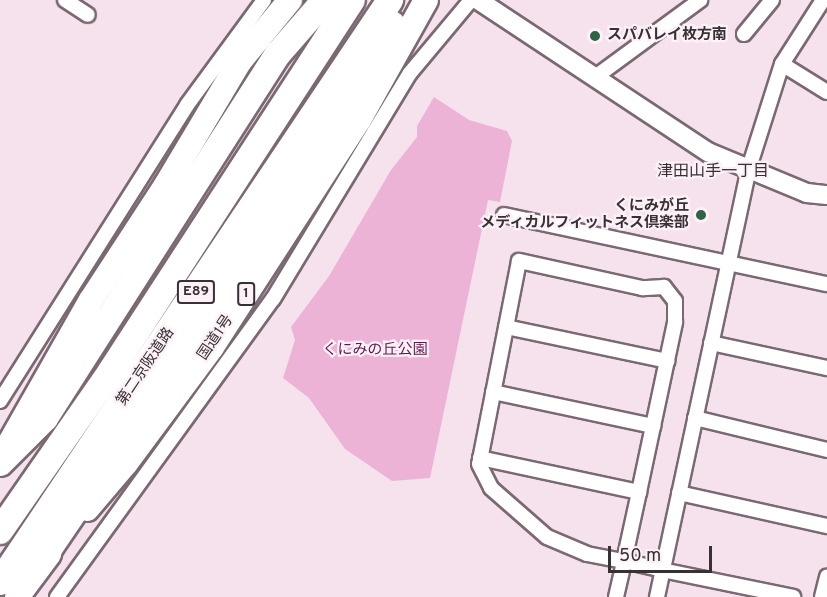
<!DOCTYPE html>
<meta charset="utf-8">
<style>
body{margin:0}
#map{position:relative;width:827px;height:597px;overflow:hidden;background:#f5e2ed;font-family:Overpass,"Noto Sans JP",sans-serif}
div>[style]{position:absolute}
.green>*{inset:0;background:#ecb3d7}
.roads{filter:drop-shadow(2px 0 #7a6973) drop-shadow(-2px 0 #7a6973) drop-shadow(0 2px #7a6973) drop-shadow(0 -2px #7a6973)}
.minor>*{height:14px;margin:-7px;padding:0 7px;transform-origin:7px;border-radius:7px;background:#fff}
.tertiary>*{height:18px;margin:-9px;padding:0 9px;transform-origin:9px;border-radius:9px;background:#fff}
.trunk>*{height:24px;margin:-12px;padding:0 12px;transform-origin:12px;border-radius:12px;background:#fff}
.motorway>*{height:26px;margin:-13px;padding:0 13px;transform-origin:13px;border-radius:13px;background:#fff}
.dots>*{width:16px;height:16px;translate:-50% -50%;box-sizing:border-box;border:3px solid #fdf1f8;border-radius:50%}
span{translate:-50% -50%;white-space:nowrap;text-align:center;line-height:1.15;-webkit-text-stroke:4.5px #fdf1f8;paint-order:stroke}
.shield-label span{padding:2px 4px;background:#fdf1f8;border:2px solid;border-radius:4px;-webkit-text-stroke-width:0}
.shield-label{font-size:14px;color:#373035;font-weight:700}
.poi-label{font-size:15px;color:#373035;font-weight:700}
.left{translate:0 -50%;text-align:left}
.right{translate:-100% -50%;text-align:right}
.street-label{font-size:15px;color:#373035}
.park-label{font-size:15px;color:#61184e}
.neighbourhood-label{font-size:16px;color:#373035}
.scale{position:absolute;left:608px;top:546px;width:104px;height:27px;box-sizing:border-box;border:3px solid #373035;border-top:0;padding-left:8px;font-size:18px;line-height:21px;white-space:nowrap;color:#373035;-webkit-text-stroke:4px #fdf1f8;paint-order:stroke}
</style>
<div id="map">
<div class="green">
<div style="clip-path:polygon(434px 97px,469px 120px,507px 131px,512px 141px,500px 202px,488px 200px,430px 478px,392px 481px,345px 449px,309px 398px,283px 378px,295px 340px,291px 327px,329px 276px,391px 170px,417px 137px,417px 126px)"></div>
</div>
<div class="roads">
<div class="minor">
<div style="left:65px;top:0;width:27px;rotate:33deg"></div>
<div style="left:744px;top:34px;width:44px;rotate:-50.5deg"></div>
<div style="left:782px;top:64px;width:53px;rotate:31.9deg"></div>
<div style="left:594px;top:78px;width:132px;rotate:-36.3deg"></div>
<div style="left:504px;top:215px;width:330px;rotate:12.1deg"></div>
<div style="left:506px;top:327px;width:165px;rotate:11.9deg"></div>
<div style="left:711px;top:343px;width:119px;rotate:12.2deg"></div>
<div style="left:493px;top:392px;width:164px;rotate:12deg"></div>
<div style="left:0;top:401px;width:350px;rotate:-57.7deg"></div>
<div style="left:187px;top:105px;width:130px;rotate:-53.7deg"></div>
<div style="left:695px;top:418px;width:136px;rotate:13.6deg"></div>
<div style="left:480px;top:458px;width:163px;rotate:12.1deg"></div>
<div style="left:679px;top:493px;width:152px;rotate:12.6deg"></div>
<div style="left:57px;top:597px;width:368px;rotate:-54.1deg"></div>
<div style="left:273px;top:299px;width:264px;rotate:-58.8deg"></div>
<div style="left:410px;top:73px;width:95px;rotate:-50.1deg"></div>
<div style="left:616px;top:597px;width:37px;rotate:-77deg"></div>
<div style="left:624px;top:561px;width:71px;rotate:-77.7deg"></div>
<div style="left:639px;top:492px;width:174px;rotate:-78deg"></div>
<div style="left:675px;top:322px;width:21px;rotate:-90deg"></div>
<div style="left:675px;top:301px;width:18px;rotate:-128deg"></div>
<div style="left:664px;top:287px;width:22px;rotate:177deg"></div>
<div style="left:642px;top:288px;width:126px;rotate:-167.6deg"></div>
<div style="left:519px;top:261px;width:207px;rotate:101.1deg"></div>
<div style="left:479px;top:464px;width:27px;rotate:63deg"></div>
<div style="left:491px;top:488px;width:74px;rotate:41.2deg"></div>
<div style="left:547px;top:537px;width:43px;rotate:23deg"></div>
<div style="left:587px;top:554px;width:38px;rotate:11deg"></div>
<div style="left:624px;top:561px;width:39px;rotate:13deg"></div>
<div style="left:662px;top:570px;width:134px;rotate:11.6deg"></div>
<div style="left:657px;top:597px;width:436px;rotate:-77.9deg"></div>
<div style="left:748px;top:171px;width:112px;rotate:-72.4deg"></div>
<div style="left:782px;top:64px;width:76px;rotate:-57.4deg"></div>
<div style="left:822px;top:597px;width:21px;rotate:-76deg"></div>
</div>
<div class="tertiary">
<div style="left:478px;top:0;width:276px;rotate:33.5deg"></div>
<div style="left:708px;top:152px;width:107px;rotate:22.5deg"></div>
<div style="left:807px;top:193px;width:20px;rotate:6deg"></div>
</div>
<div class="trunk">
<div style="left:4px;top:453px;width:176px;rotate:-60.4deg"></div>
<div style="left:91px;top:300px;width:137px;rotate:-56.9deg"></div>
<div style="left:166px;top:185px;width:144px;rotate:-59.2deg"></div>
<div style="left:240px;top:61px;width:79px;rotate:-50.7deg"></div>
<div style="left:87px;top:509px;width:60px;rotate:-49.7deg"></div>
<div style="left:126px;top:463px;width:144px;rotate:-53.4deg"></div>
<div style="left:212px;top:347px;width:270px;rotate:-57.1deg"></div>
<div style="left:359px;top:120px;width:137px;rotate:-60.8deg"></div>
<div style="left:17px;top:597px;width:54px;rotate:-53.3deg"></div>
</div>
<div class="motorway">
<div style="left:0;top:463px;width:64px;rotate:-45deg"></div>
<div style="left:45px;top:418px;width:432px;rotate:-57.4deg"></div>
<div style="left:278px;top:54px;width:72px;rotate:-49deg"></div>
<div style="left:0;top:531px;width:195px;rotate:-55.2deg"></div>
<div style="left:111px;top:371px;width:442px;rotate:-57deg"></div>
<div style="left:36px;top:568px;width:371px;rotate:-55.8deg"></div>
<div style="left:245px;top:261px;width:198px;rotate:-57deg"></div>
<div style="left:353px;top:95px;width:81px;rotate:-61.2deg"></div>
<div style="left:0;top:582px;width:701px;rotate:-56.17deg"></div>
</div>
</div>
<div class="dots">
<div style="left:595px;top:36px;background:#2f6247"></div>
<div style="left:701px;top:215px;background:#2f6247"></div>
</div>
<div class="shield-label">
<span style="left:196px;top:292px">E89</span>
<span style="left:246px;top:294px">1</span>
</div>
<div class="poi-label">
<span class="left" style="left:607px;top:36px">スパバレイ枚方南</span>
<span class="right" style="left:689px;top:215px">くにみが丘<br>メディカルフィットネス倶楽部</span>
</div>
<div class="street-label">
<span style="left:216px;top:338px;rotate:-56deg">国道1号</span>
<span style="left:146px;top:367px;rotate:-56deg">第二京阪道路</span>
</div>
<div class="park-label">
<span style="left:375px;top:351px">くにみの丘公園</span>
</div>
<div class="neighbourhood-label">
<span style="left:713px;top:172px">津田山手一丁目</span>
</div>
<div class="scale">50 m</div>
</div>
